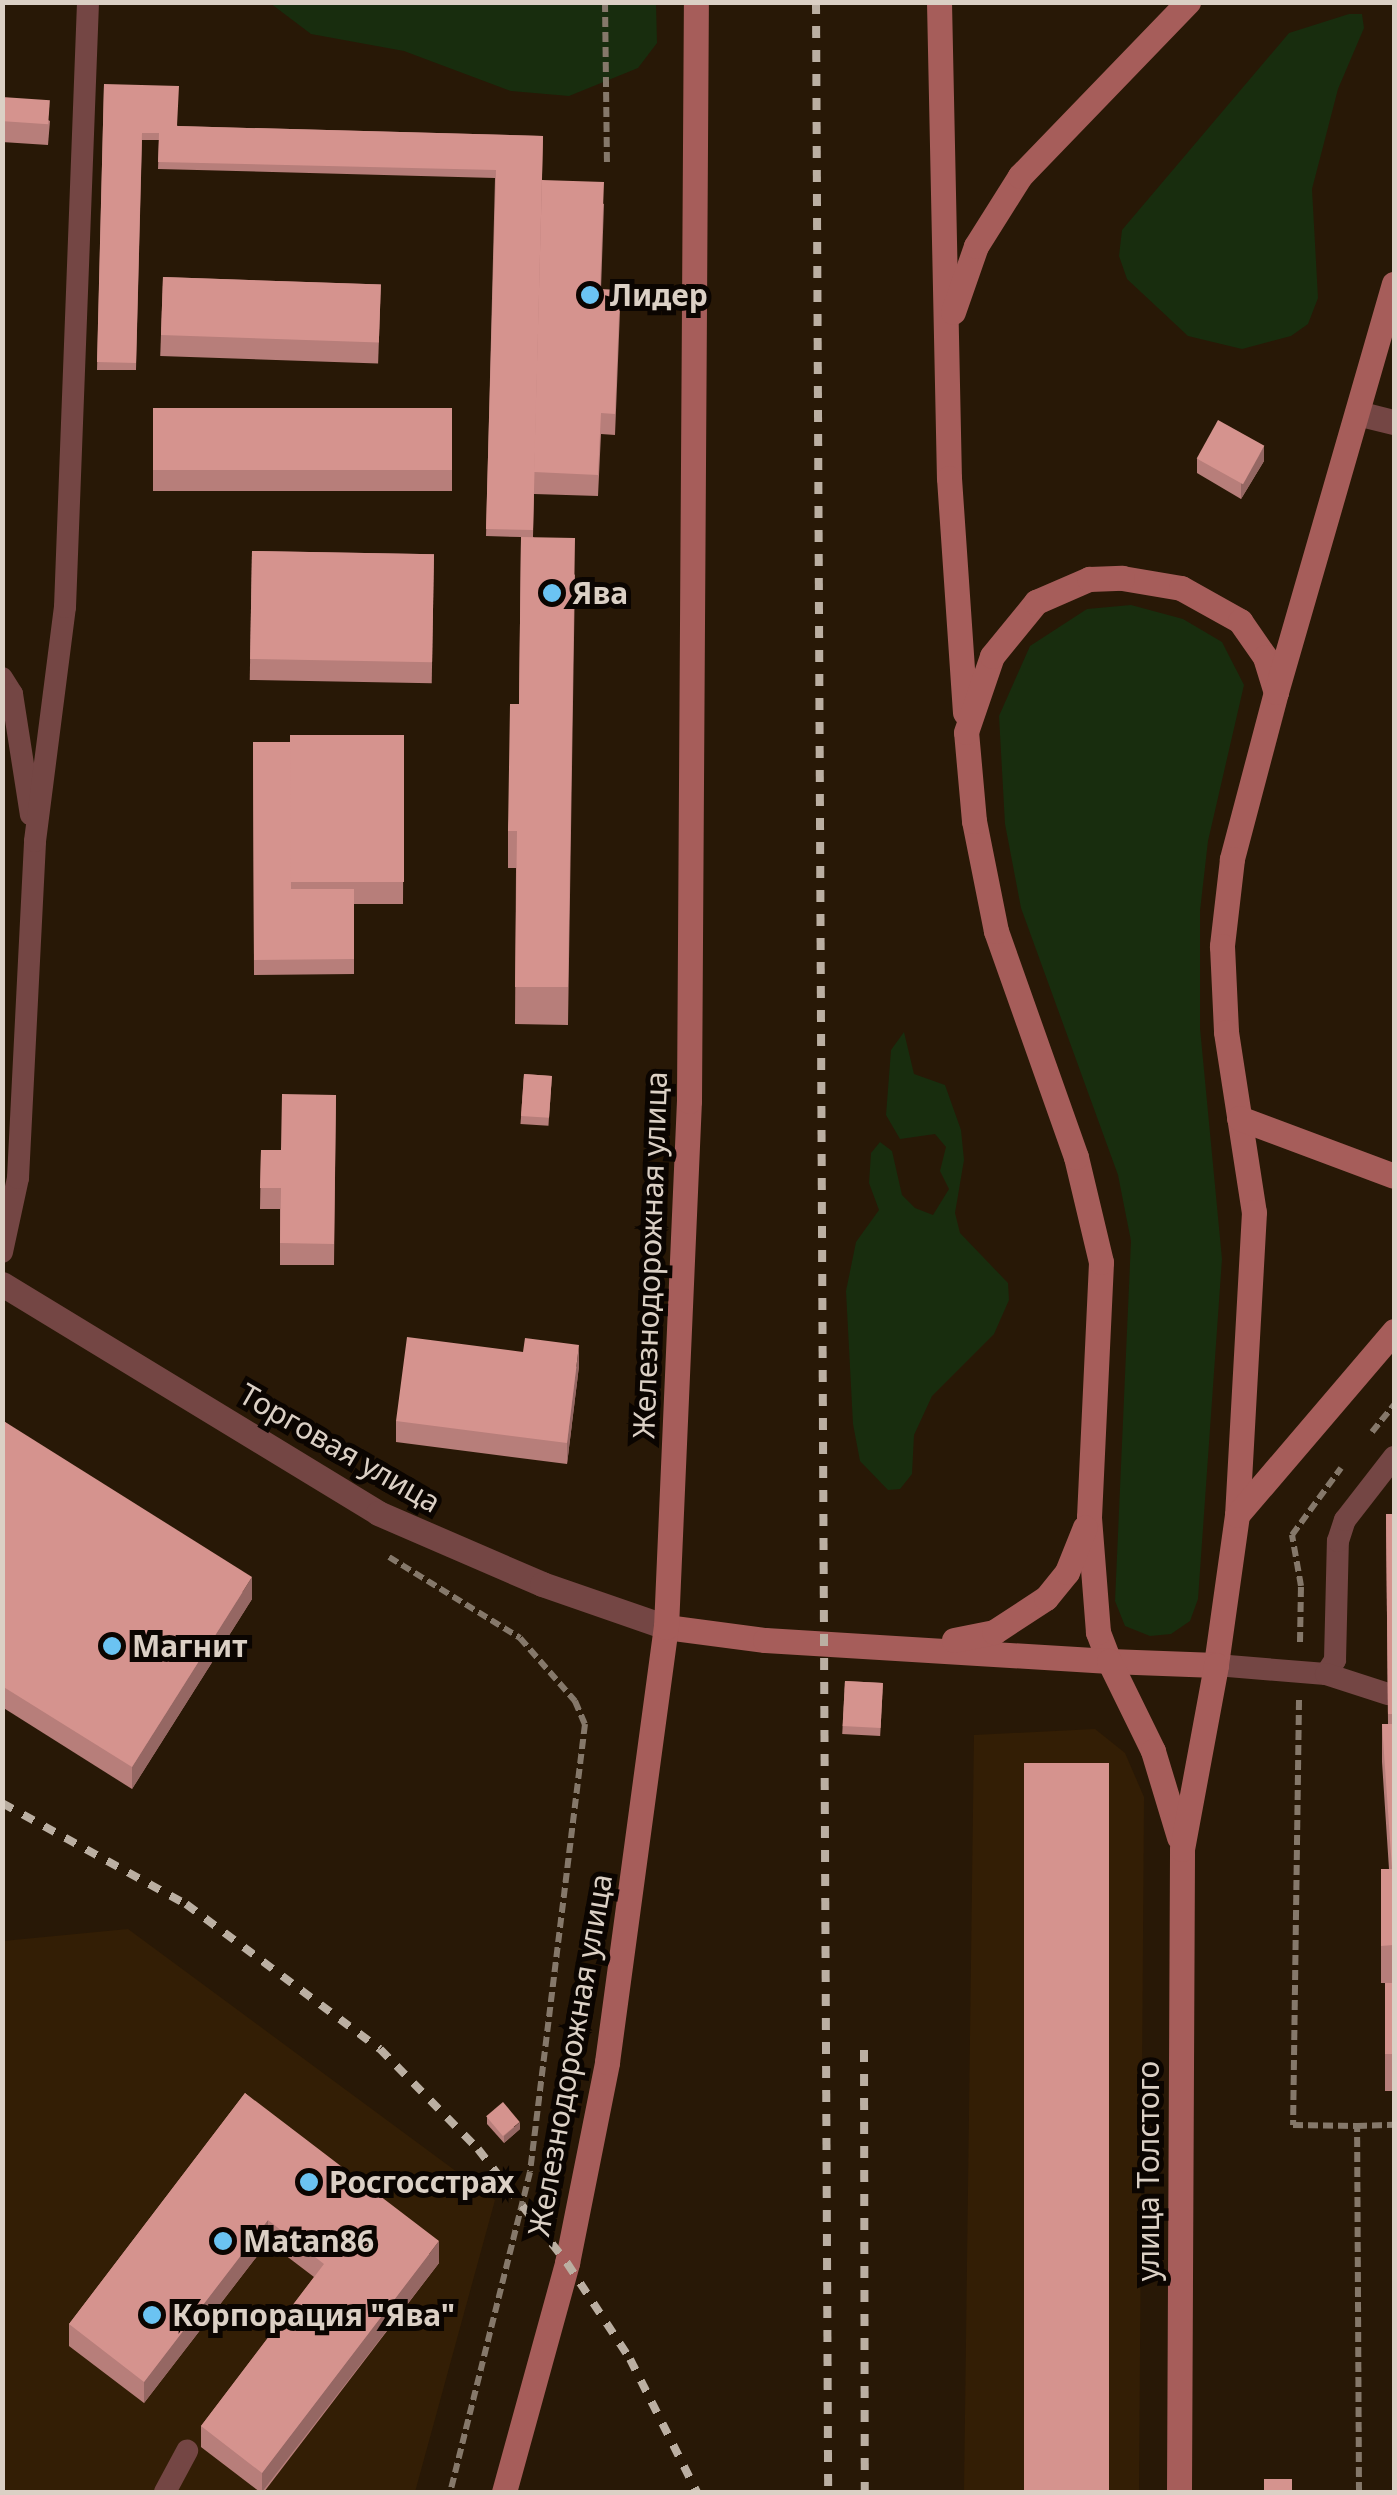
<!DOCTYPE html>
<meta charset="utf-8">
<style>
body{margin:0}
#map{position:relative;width:1397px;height:2495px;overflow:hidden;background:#281806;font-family:"Noto Sans",sans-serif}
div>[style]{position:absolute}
.built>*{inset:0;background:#331e05}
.green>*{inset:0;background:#182d0e}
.path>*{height:6px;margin-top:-3px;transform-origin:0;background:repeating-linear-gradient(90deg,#85786a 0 10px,transparent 0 15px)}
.lane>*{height:22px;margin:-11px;padding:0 11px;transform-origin:11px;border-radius:11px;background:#744644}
.street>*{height:25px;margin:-12.5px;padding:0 12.5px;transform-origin:12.5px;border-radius:12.5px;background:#744644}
.secondary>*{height:25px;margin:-12.5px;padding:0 12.5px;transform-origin:12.5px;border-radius:12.5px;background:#a65d5a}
.rail>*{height:8px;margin-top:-4px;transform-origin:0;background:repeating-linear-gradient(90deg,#bbafa2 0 12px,transparent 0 24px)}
.wall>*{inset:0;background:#b77e7a;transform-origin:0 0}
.shaded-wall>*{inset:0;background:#956763}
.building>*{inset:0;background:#d5938e;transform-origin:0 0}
.dots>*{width:28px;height:28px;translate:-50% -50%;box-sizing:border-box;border:5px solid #0b0501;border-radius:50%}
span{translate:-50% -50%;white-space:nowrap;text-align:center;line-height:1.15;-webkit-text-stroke:10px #0b0501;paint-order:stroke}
.poi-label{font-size:30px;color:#dbd0c5;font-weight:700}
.left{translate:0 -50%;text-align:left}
.street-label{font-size:30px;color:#dbd0c5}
.frame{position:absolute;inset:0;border:5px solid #dbd0c5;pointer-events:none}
</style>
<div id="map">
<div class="built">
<div style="clip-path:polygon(1095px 1729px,1125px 1753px,1144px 1797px,1139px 2492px,964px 2492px,974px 1735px)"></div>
<div style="clip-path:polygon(128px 1929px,495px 2200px,415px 2492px,3px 2492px,3px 1941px)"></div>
</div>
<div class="green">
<div style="clip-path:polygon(270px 3px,656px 3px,657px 43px,638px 68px,569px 96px,511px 91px,404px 51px,311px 34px)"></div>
<div style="clip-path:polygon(1349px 14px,1362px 14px,1364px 28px,1338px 89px,1312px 189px,1318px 298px,1308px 324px,1291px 336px,1242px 349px,1188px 336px,1127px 279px,1119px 256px,1122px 230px,1289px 33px)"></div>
<div style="clip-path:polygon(1131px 605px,1183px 619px,1222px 642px,1244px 685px,1208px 841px,1200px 911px,1200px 1028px,1222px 1259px,1198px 1599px,1190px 1621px,1171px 1634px,1150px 1636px,1125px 1626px,1115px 1601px,1131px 1241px,1118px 1175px,1021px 908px,1005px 824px,999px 716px,1030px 646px,1087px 609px)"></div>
<div style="clip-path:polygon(904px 1032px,914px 1074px,945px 1085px,961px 1130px,964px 1160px,955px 1213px,960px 1233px,1008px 1283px,1009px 1300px,994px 1334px,932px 1396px,914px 1435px,912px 1474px,900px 1489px,888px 1490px,860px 1461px,853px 1424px,846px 1291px,856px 1242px,879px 1210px,869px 1183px,871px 1153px,880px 1142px,892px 1151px,902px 1195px,915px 1208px,933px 1215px,949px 1189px,940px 1171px,946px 1147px,935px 1134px,900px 1139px,886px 1115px,891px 1050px)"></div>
</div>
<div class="path">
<div style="left:605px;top:2px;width:164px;rotate:89.3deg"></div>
<div style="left:1372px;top:1432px;width:35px;rotate:-51deg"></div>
<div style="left:389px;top:1557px;width:154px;rotate:31.7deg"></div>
<div style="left:520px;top:1638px;width:84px;rotate:48.9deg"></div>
<div style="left:575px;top:1701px;width:25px;rotate:67deg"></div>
<div style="left:585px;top:1724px;width:451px;rotate:97deg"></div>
<div style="left:530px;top:2172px;width:330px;rotate:104deg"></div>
<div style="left:1300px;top:1642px;width:56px;rotate:-89deg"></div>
<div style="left:1301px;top:1586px;width:52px;rotate:-100deg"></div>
<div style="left:1292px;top:1535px;width:83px;rotate:-53.8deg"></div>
<div style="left:1299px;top:1700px;width:425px;rotate:90.8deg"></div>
<div style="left:1293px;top:2125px;width:64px;rotate:0.9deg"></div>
<div style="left:1359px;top:2492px;width:366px;rotate:-90.3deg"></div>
<div style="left:1357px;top:2126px;width:37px;rotate:-2deg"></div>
</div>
<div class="lane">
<div style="left:2px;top:678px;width:19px;rotate:58deg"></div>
<div style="left:12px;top:694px;width:122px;rotate:81.1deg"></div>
<div style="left:2px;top:1252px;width:76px;rotate:-77.8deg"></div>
<div style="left:18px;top:1178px;width:337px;rotate:-87.1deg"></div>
<div style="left:35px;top:841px;width:236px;rotate:-82.7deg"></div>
<div style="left:65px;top:607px;width:605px;rotate:-87.82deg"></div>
<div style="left:1216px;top:1665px;width:110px;rotate:4.7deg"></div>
<div style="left:1326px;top:1674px;width:17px;rotate:-57deg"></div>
<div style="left:1335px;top:1660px;width:119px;rotate:-88.6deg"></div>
<div style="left:1338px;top:1541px;width:22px;rotate:-72deg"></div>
<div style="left:1345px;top:1520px;width:80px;rotate:-52.1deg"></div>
<div style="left:1326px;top:1674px;width:65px;rotate:17.9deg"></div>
<div style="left:165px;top:2492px;width:47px;rotate:-61.8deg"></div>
</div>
<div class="street">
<div style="left:1357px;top:413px;width:38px;rotate:14deg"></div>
<div style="left:2px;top:1284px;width:440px;rotate:31.3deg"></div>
<div style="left:378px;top:1513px;width:179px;rotate:23.4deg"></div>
<div style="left:542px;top:1584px;width:131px;rotate:19.1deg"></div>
</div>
<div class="secondary">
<div style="left:939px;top:2px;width:476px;rotate:88.8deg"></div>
<div style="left:949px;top:478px;width:235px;rotate:86.1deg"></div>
<div style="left:953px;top:312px;width:70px;rotate:-70.8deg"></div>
<div style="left:976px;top:246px;width:83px;rotate:-57.8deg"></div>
<div style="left:1020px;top:176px;width:242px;rotate:-46deg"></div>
<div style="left:1122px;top:578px;width:60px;rotate:9.6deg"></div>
<div style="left:1181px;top:588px;width:68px;rotate:29.2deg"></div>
<div style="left:1240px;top:621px;width:44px;rotate:55.2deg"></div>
<div style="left:1265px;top:657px;width:37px;rotate:73deg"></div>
<div style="left:1276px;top:692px;width:173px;rotate:104.8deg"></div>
<div style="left:1232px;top:859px;width:88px;rotate:96.6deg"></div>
<div style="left:1222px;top:946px;width:86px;rotate:87.3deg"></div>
<div style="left:1226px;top:1032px;width:182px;rotate:81.2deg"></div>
<div style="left:1254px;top:1212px;width:303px;rotate:93.2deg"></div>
<div style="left:1237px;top:1515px;width:151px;rotate:98deg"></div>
<div style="left:1216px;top:1665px;width:107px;rotate:-177.9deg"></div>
<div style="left:1109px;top:1661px;width:31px;rotate:-111deg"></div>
<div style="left:1098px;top:1632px;width:115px;rotate:-94.5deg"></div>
<div style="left:1089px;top:1517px;width:255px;rotate:-87.3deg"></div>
<div style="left:1101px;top:1262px;width:108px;rotate:-103.4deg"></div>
<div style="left:1076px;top:1157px;width:240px;rotate:-109.5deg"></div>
<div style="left:996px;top:931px;width:112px;rotate:-101.3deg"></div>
<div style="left:974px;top:821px;width:89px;rotate:-95.1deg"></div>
<div style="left:966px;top:732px;width:80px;rotate:-71.1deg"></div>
<div style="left:992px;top:656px;width:70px;rotate:-50.8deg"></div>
<div style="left:1036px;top:602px;width:58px;rotate:-23.5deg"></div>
<div style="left:1089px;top:579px;width:33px;rotate:-2deg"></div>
<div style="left:1276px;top:692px;width:425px;rotate:-73.9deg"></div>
<div style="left:1239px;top:1118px;width:165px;rotate:20.5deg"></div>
<div style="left:1237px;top:1515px;width:242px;rotate:-49.5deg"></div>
<div style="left:666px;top:1627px;width:100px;rotate:7.5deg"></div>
<div style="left:765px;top:1640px;width:345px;rotate:3.5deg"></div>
<div style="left:1109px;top:1661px;width:100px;rotate:63.9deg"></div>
<div style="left:1153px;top:1751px;width:90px;rotate:73.2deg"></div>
<div style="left:954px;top:1640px;width:41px;rotate:-11.3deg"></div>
<div style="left:994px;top:1632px;width:62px;rotate:-33.2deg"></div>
<div style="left:1046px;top:1598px;width:33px;rotate:-51deg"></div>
<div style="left:1067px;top:1572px;width:48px;rotate:-68.2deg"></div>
<div style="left:504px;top:2492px;width:238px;rotate:-74.6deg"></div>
<div style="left:567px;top:2263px;width:205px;rotate:-78.7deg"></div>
<div style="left:607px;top:2062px;width:439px;rotate:-82.3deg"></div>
<div style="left:666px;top:1627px;width:527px;rotate:-87.5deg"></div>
<div style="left:689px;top:1101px;width:1099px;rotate:-89.64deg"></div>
<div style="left:1179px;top:2492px;width:643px;rotate:-89.73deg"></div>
<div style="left:1182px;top:1849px;width:187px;rotate:-79.5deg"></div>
</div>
<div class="rail">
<div style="left:816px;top:2px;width:2490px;rotate:89.72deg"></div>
<div style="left:2px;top:1803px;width:210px;rotate:28.8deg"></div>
<div style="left:186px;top:1904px;width:242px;rotate:36.8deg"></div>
<div style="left:380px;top:2049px;width:140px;rotate:45.6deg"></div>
<div style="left:478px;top:2149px;width:145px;rotate:52deg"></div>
<div style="left:567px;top:2263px;width:115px;rotate:56.7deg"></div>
<div style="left:630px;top:2359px;width:149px;rotate:63.3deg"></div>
<div style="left:864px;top:2050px;width:442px;rotate:89.9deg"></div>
</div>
<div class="wall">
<div style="clip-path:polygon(104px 84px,178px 126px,543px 136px,542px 180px,604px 204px,601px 289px,620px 311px,615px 435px,601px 434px,598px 496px,534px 494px,533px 537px,575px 575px,568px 1025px,515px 1024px,516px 868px,508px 868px,508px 831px,519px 704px,521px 537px,486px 536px,495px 178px,158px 169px,159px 140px,142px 140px,136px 370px,97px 370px)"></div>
<div style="clip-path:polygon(2px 97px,50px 121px,48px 145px,2px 142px)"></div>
<div style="left:163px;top:277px;width:218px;height:79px;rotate:2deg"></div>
<div style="left:153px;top:408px;width:299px;height:83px"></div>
<div style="clip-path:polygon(1197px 459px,1264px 461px,1241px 499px,1197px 473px)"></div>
<div style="left:252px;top:551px;width:182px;height:129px;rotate:1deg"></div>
<div style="clip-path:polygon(404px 735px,403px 904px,354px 904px,354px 974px,254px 975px,253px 742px,290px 742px)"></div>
<div style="left:524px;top:1074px;width:28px;height:50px;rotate:4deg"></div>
<div style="clip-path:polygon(336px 1095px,334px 1265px,280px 1265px,280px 1209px,260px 1209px,261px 1150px,281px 1150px)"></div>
<div style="clip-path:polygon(579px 1366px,567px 1464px,396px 1442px,396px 1421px)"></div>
<div style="clip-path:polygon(2px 1420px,252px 1599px,132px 1789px,2px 1707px)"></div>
<div style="clip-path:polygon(1386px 1514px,1394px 1514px,1394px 2091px,1385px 2091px,1385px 1983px,1381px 1983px,1381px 1869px,1389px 1869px,1382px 1762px,1382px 1724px,1388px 1724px)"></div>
<div style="left:845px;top:1681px;width:38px;height:53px;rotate:3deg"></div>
<div style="clip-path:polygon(245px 2093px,439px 2263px,264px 2492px,260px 2492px,201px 2447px,201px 2426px,314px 2277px,268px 2242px,144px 2403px,69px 2346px,69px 2324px)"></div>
<div style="clip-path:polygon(487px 2117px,520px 2129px,504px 2143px,487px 2124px)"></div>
</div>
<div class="shaded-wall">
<div style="clip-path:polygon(1264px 446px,1264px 461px,1241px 499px,1241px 484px)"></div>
<div style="clip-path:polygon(579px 1345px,579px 1366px,567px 1464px,567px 1443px)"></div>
<div style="clip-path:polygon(252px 1577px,252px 1599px,132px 1789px,132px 1767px)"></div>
<div style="clip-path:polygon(520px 2122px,520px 2129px,504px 2143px,504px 2136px)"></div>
<div style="clip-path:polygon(268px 2220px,268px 2242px,144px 2403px,144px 2382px)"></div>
<div style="clip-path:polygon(439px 2241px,439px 2263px,262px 2492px,262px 2473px)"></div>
</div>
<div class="building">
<div style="clip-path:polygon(104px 84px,179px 86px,177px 126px,543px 136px,533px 530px,486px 529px,496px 170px,158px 162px,159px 133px,142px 133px,136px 363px,97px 362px)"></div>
<div style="left:2px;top:97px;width:48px;height:24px;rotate:4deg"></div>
<div style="clip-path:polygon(542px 180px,604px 182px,600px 289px,620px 290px,615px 414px,601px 413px,598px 475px,534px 472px)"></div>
<div style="left:163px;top:277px;width:218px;height:58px;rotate:2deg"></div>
<div style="left:153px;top:408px;width:299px;height:62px"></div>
<div style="left:1218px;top:420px;width:53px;height:44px;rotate:29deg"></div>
<div style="clip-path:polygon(521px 537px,575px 538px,568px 987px,515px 987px,517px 831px,508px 831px,510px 704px,519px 704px)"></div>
<div style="left:252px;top:551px;width:182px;height:108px;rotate:1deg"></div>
<div style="left:290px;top:735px;width:114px;height:147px"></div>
<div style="clip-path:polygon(253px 742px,290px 742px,291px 889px,354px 889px,354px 959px,254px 960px)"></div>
<div style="left:524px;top:1074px;width:28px;height:42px;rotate:4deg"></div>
<div style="clip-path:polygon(282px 1094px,336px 1095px,334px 1244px,280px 1243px,281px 1188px,260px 1188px,261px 1150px,281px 1150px)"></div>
<div style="clip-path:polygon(407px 1337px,523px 1352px,525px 1338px,579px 1345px,567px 1443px,396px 1421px)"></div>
<div style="clip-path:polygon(2px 1420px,252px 1577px,132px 1767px,2px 1686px)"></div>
<div style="clip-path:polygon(1386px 1514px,1394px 1514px,1394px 1714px,1388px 1714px)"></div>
<div style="left:845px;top:1681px;width:38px;height:45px;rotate:3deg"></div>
<div style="clip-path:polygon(1382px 1724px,1394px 1724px,1394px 2054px,1385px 2054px,1385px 1983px,1393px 1983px,1393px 1945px,1381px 1946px,1381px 1869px,1392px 1869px)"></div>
<div style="left:1024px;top:1763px;width:85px;height:729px"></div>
<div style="clip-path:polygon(245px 2093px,439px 2241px,262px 2473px,201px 2426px,324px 2264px,268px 2220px,144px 2382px,69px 2324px)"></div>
<div style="left:503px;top:2102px;width:26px;height:22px;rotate:50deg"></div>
<div style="left:1264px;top:2479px;width:28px;height:13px"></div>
</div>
<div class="dots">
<div style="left:590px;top:295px;background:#6bc3f2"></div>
<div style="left:552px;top:593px;background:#6bc3f2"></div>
<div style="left:112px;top:1646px;background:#6bc3f2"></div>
<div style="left:309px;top:2182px;background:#6bc3f2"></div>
<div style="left:223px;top:2241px;background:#6bc3f2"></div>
<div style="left:152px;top:2315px;background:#6bc3f2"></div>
</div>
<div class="poi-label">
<span class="left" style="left:610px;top:295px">Лидер</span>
<span class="left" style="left:572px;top:593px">Ява</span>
<span class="left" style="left:132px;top:1646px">Магнит</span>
<span class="left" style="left:329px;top:2182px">Росгосстрах</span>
<span class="left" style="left:243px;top:2241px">Matan86</span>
<span class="left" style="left:172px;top:2315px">Корпорация "Ява"</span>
</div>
<div class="street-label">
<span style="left:650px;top:1255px;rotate:-88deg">Железнодорожная улица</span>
<span style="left:340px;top:1448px;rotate:30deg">Торговая улица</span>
<span style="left:570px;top:2055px;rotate:-80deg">Железнодорожная улица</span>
<span style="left:1148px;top:2171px;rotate:-90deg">улица Толстого</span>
</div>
<div class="frame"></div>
</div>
